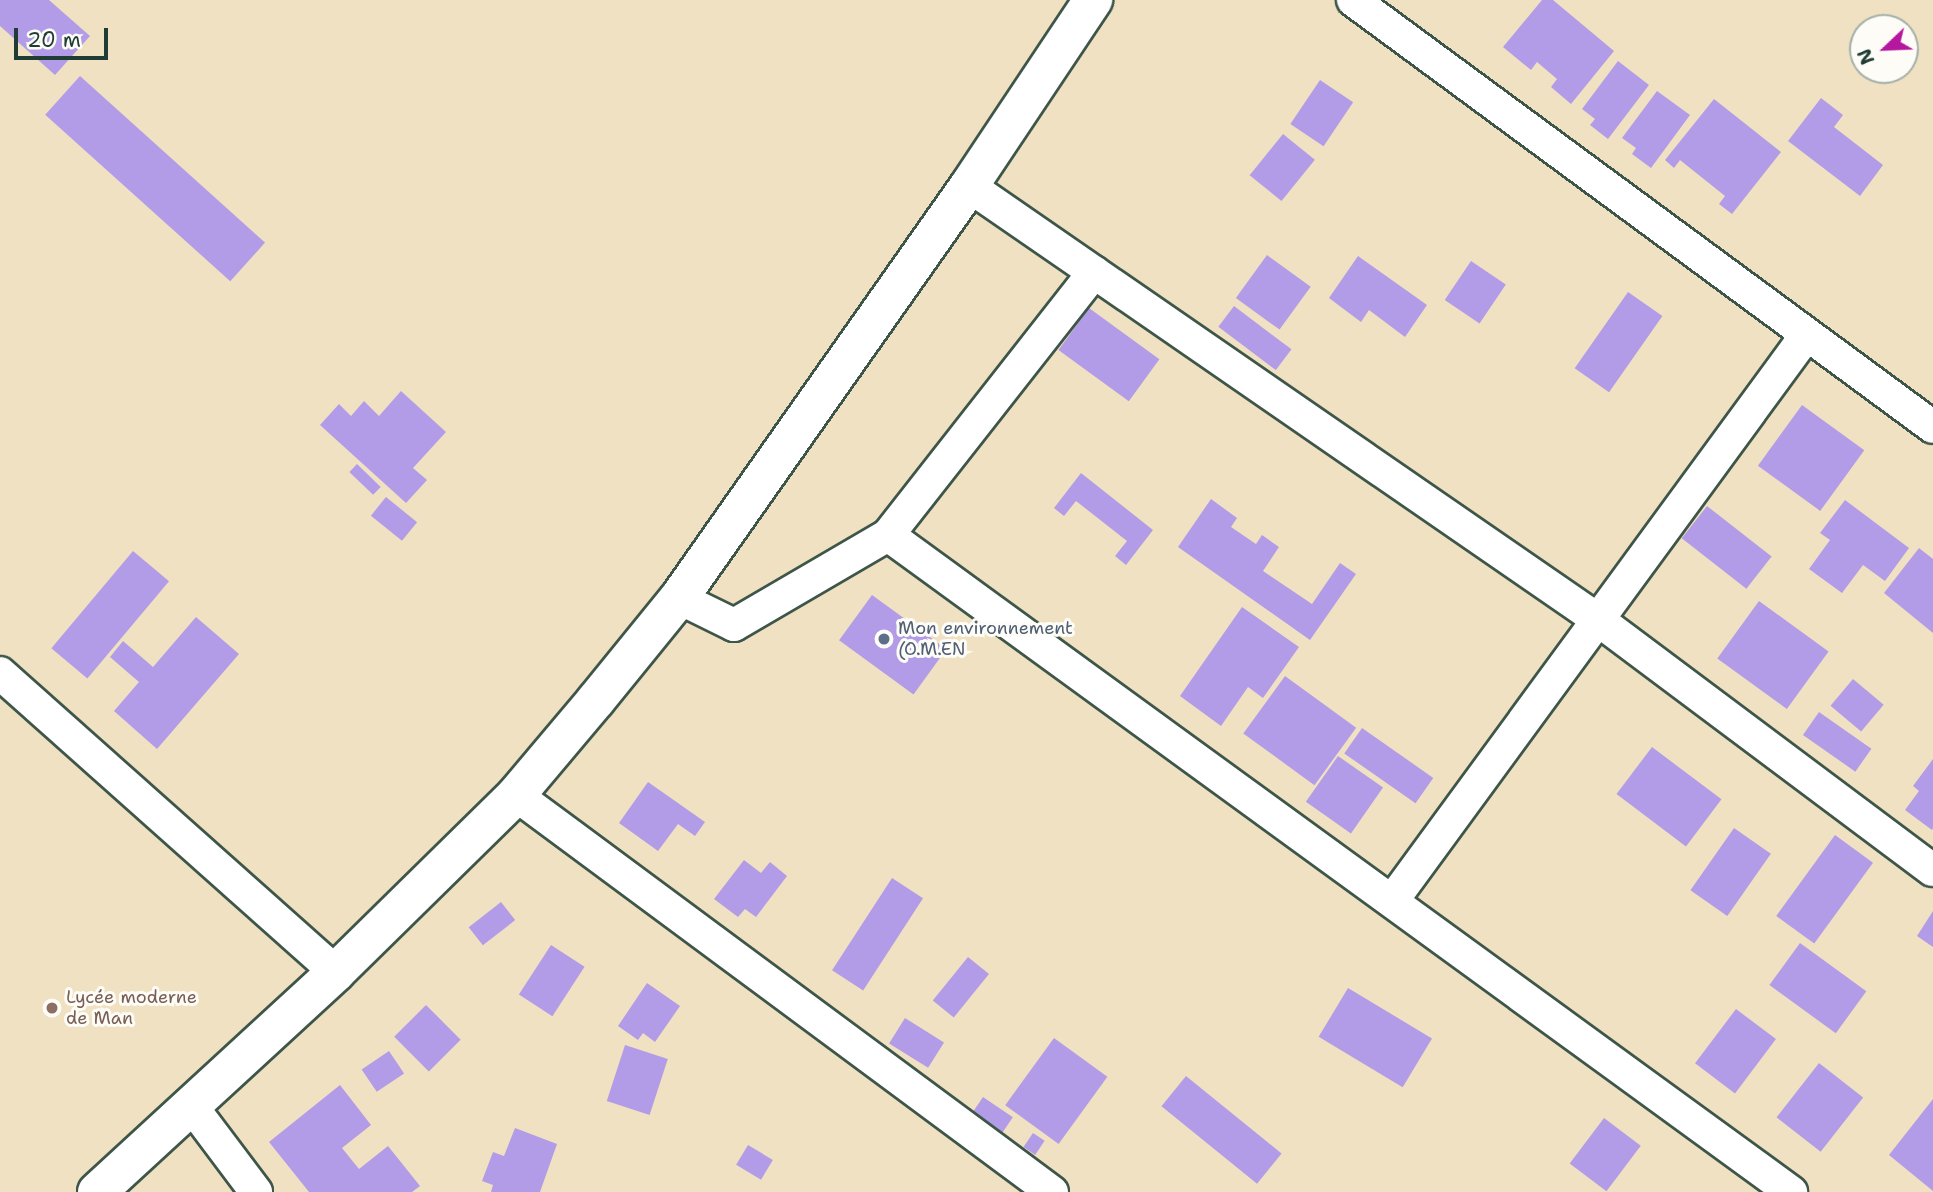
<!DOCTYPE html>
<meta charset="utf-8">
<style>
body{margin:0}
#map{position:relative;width:1933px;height:1192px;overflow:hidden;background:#efe1c1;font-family:"Shantell Sans",sans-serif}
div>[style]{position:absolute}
.building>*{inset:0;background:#b39ce7;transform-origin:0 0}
.roads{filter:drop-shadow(2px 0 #3e5649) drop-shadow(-2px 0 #3e5649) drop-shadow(0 2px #3e5649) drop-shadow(0 -2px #3e5649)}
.minor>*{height:32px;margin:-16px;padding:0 16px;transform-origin:16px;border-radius:16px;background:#fff}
.major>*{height:38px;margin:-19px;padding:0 19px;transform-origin:19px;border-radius:19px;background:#fff}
.dots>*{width:19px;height:19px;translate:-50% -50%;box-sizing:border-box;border:4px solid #fdfcf7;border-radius:50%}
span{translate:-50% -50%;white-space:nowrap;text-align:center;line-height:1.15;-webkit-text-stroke:6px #fdfcf7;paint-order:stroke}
.service-label{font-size:18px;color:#4e5e75}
.left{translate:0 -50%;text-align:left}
.education-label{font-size:18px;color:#785e54}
.north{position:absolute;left:1849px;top:14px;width:70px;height:70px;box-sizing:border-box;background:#fdfcf7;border:2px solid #a4b0a9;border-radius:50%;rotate:247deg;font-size:19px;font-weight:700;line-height:28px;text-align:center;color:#1f3d34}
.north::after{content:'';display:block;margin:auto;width:24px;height:32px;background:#b5179e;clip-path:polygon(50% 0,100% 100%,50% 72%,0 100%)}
.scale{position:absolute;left:14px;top:28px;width:94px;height:32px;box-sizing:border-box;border:4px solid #1f3d34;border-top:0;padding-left:9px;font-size:21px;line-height:24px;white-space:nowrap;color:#1f3d34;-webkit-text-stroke:5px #fdfcf7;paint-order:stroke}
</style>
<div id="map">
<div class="building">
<div style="clip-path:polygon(0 0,49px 0,90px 36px,55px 75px,0 26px)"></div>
<div style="clip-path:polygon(1542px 0,1553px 0,1614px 51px,1571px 104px,1551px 87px,1557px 79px,1537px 62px,1531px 70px,1503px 47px)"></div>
<div style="clip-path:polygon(1618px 61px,1649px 85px,1608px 139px,1590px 125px,1595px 119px,1582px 109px)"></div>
<div style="left:80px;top:76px;width:249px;height:52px;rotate:42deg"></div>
<div style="left:1320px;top:80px;width:40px;height:53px;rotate:34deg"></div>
<div style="clip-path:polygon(1657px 91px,1690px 115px,1651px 168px,1632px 154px,1636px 148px,1622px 138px)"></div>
<div style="clip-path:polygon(1821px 98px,1843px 115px,1834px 127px,1883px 165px,1860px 196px,1788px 141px)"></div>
<div style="clip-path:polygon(1714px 99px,1781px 152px,1732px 214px,1719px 204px,1725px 196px,1680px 160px,1674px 168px,1665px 160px)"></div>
<div style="left:1283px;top:134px;width:41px;height:53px;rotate:39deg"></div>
<div style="left:1267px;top:255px;width:54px;height:53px;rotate:36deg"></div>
<div style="clip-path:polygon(1358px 256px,1427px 305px,1405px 337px,1369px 310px,1361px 322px,1329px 298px)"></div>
<div style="left:1471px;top:261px;width:42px;height:47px;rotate:34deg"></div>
<div style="left:1628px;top:292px;width:42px;height:93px;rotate:35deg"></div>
<div style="left:1234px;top:306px;width:72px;height:26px;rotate:37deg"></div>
<div style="left:1089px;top:308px;width:87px;height:52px;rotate:36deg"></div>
<div style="clip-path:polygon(401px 391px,446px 432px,413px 468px,427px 480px,406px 503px,320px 425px,339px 404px,351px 416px,364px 401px,379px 416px)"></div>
<div style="left:1802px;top:405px;width:77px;height:75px;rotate:36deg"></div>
<div style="left:357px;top:464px;width:33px;height:11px;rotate:44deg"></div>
<div style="clip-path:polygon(1081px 473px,1153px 530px,1126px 565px,1115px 556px,1127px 541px,1076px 501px,1064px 516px,1054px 508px)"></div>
<div style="left:386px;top:497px;width:40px;height:24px;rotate:39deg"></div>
<div style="clip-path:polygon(1211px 499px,1237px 518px,1231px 527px,1256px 544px,1262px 535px,1279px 547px,1263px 571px,1312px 604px,1340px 563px,1356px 574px,1310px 640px,1178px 547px)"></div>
<div style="clip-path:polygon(1845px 500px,1909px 548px,1885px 581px,1863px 565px,1842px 593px,1809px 569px,1830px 540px,1820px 533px)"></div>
<div style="left:1707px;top:506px;width:82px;height:41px;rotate:38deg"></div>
<div style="clip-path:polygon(1919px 548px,1933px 559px,1933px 633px,1884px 593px)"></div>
<div style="left:133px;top:551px;width:47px;height:127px;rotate:40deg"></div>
<div style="left:872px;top:595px;width:92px;height:56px;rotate:36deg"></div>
<div style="left:1759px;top:601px;width:86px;height:71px;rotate:36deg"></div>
<div style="clip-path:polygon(1242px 607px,1299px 647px,1263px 698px,1248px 687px,1221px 726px,1180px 696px)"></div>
<div style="clip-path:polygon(196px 617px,239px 654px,157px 749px,114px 711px,139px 682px,110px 657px,123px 641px,153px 667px)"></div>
<div style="left:1285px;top:676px;width:88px;height:71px;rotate:36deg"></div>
<div style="left:1853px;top:679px;width:40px;height:35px;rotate:40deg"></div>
<div style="left:1819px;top:712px;width:64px;height:28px;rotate:35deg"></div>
<div style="left:1362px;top:728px;width:87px;height:31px;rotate:35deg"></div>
<div style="left:1652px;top:747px;width:87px;height:59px;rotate:37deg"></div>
<div style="left:1338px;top:756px;width:55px;height:56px;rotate:35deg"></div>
<div style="clip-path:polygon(1933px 759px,1933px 828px,1932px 830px,1905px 810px,1919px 791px,1913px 786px)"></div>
<div style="clip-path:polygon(648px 782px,705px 822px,695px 836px,678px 824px,658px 851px,619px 823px)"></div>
<div style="left:1734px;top:828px;width:45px;height:76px;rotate:35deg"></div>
<div style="left:1835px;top:835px;width:47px;height:100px;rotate:36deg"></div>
<div style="clip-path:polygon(744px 860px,761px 873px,770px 862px,787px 876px,756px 917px,745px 909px,738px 917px,714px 899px)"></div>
<div style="left:892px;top:878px;width:37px;height:110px;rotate:33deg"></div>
<div style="left:501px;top:902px;width:23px;height:41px;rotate:52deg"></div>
<div style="clip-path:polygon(1933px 911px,1933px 947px,1917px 936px)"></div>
<div style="left:1800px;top:943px;width:82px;height:52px;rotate:36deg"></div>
<div style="left:551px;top:945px;width:40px;height:59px;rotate:33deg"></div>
<div style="left:968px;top:957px;width:27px;height:56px;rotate:39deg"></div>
<div style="clip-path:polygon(647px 983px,680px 1006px,655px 1042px,643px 1033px,638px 1040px,618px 1026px)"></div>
<div style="left:1348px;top:988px;width:98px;height:57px;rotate:31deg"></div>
<div style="left:426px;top:1005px;width:49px;height:45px;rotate:45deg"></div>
<div style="left:1736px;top:1009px;width:50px;height:68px;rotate:37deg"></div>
<div style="left:905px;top:1018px;width:46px;height:30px;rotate:32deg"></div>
<div style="left:1054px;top:1038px;width:66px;height:83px;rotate:36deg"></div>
<div style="left:625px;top:1045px;width:45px;height:59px;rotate:18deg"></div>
<div style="left:389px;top:1051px;width:27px;height:33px;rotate:56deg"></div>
<div style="left:1819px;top:1063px;width:56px;height:69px;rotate:38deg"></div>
<div style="left:1186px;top:1076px;width:123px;height:39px;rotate:39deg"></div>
<div style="clip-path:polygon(340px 1085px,371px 1125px,342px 1148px,359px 1169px,388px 1146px,420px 1186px,412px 1192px,309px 1192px,269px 1142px)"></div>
<div style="left:983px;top:1097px;width:36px;height:20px;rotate:34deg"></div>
<div style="clip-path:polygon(1933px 1099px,1933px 1191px,1889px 1155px)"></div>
<div style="left:1604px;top:1118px;width:46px;height:57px;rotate:37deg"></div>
<div style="clip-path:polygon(515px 1128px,557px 1144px,540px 1192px,491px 1192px,493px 1185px,482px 1181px,493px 1152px,504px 1156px)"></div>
<div style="left:1033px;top:1133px;width:14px;height:17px;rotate:34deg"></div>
<div style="left:748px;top:1145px;width:29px;height:23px;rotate:31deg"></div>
</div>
<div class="roads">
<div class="minor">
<div style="left:1353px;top:0;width:720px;rotate:36.36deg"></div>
<div style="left:969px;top:186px;width:763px;rotate:34.59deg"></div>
<div style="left:1597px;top:619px;width:419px;rotate:36.8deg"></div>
<div style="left:888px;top:535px;width:334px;rotate:-51.9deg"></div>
<div style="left:679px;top:598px;width:61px;rotate:26.1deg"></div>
<div style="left:734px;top:625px;width:178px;rotate:-30.3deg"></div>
<div style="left:888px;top:535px;width:1117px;rotate:36.04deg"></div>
<div style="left:0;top:673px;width:450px;rotate:41.7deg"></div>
<div style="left:516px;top:795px;width:667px;rotate:36.53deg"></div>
<div style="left:1392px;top:901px;width:699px;rotate:-53.79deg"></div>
<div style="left:190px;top:1104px;width:110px;rotate:53.1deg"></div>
</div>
<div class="major">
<div style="left:97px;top:1192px;width:325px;rotate:-42.6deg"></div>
<div style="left:336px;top:972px;width:252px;rotate:-44.5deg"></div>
<div style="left:516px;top:795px;width:124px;rotate:-49.9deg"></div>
<div style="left:596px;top:700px;width:132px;rotate:-50.9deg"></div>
<div style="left:679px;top:598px;width:504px;rotate:-54.86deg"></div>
<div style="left:969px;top:186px;width:224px;rotate:-56.3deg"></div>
</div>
</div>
<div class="dots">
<div style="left:884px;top:639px;background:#5c6f8a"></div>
<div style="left:52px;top:1008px;background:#8d6e63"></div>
</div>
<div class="service-label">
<span class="left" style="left:898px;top:639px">Mon environnement<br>(O.M.EN</span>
</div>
<div class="education-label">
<span class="left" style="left:66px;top:1008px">Lycée moderne<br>de Man</span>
</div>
<div class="north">N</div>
<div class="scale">20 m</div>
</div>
